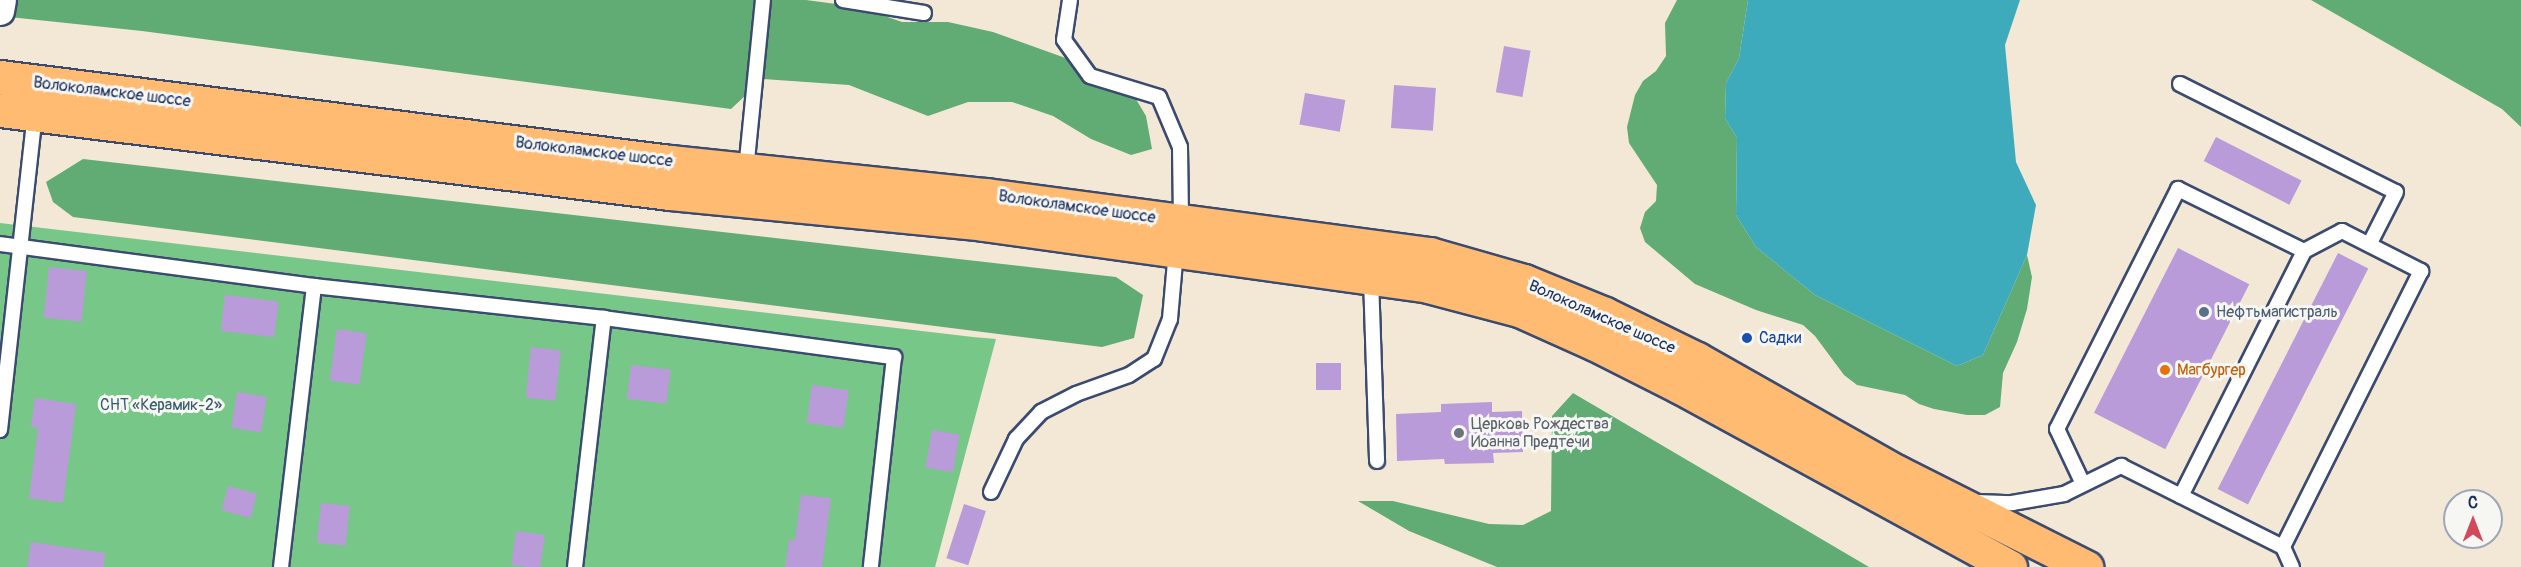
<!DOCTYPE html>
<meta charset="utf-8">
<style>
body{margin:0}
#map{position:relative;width:2521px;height:567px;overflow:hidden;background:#f3e8d6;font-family:Pangolin,sans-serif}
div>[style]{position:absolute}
.green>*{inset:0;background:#77c788}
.forest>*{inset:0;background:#61ac74}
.water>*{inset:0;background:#3eabbd}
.building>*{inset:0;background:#ba9bd9;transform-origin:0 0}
.roads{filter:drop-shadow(2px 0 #3b4b70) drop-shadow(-2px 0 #3b4b70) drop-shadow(0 2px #3b4b70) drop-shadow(0 -2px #3b4b70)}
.lane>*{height:14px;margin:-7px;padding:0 7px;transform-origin:7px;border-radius:7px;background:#fff}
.street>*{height:27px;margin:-13.5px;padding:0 13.5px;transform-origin:13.5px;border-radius:13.5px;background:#fff}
.primary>*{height:33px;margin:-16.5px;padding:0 16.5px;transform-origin:16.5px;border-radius:16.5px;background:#febb71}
.dots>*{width:16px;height:16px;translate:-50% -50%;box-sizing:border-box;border:3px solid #f6f6f2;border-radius:50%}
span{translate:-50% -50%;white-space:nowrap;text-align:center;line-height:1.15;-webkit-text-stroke:6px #f6f6f2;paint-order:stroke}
.street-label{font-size:16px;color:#1b2f5e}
.service-label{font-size:16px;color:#4e5e75}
.left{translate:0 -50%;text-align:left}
.transit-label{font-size:16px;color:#164399}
.food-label{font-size:16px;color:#c56008}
.park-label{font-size:16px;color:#375d6b}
.worship-label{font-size:16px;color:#5b616d}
.north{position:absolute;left:2443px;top:489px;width:60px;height:60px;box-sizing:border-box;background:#f6f6f2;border:2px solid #9ea6b7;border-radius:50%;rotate:0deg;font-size:16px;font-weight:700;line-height:24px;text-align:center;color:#1b2f5e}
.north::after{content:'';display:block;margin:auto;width:21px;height:27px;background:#d1495b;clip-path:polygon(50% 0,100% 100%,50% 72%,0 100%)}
</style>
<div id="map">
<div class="green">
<div style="clip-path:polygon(0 223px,973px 337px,996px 339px,935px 567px,0 567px)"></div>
</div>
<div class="forest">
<div style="clip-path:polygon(0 0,806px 0,859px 7px,902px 22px,948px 22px,993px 32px,1124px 79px,1146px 116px,1152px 149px,1131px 155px,1091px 139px,1053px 116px,1012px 102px,968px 102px,928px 116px,849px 85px,763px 79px,731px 109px,142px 31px,0 16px)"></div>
<div style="clip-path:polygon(1677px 0,1748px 0,1739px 58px,1726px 83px,1725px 118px,1737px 138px,1736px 215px,1756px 247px,1815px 295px,1957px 366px,1983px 355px,2027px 255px,2032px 277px,2027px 309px,2017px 342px,2003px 373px,2000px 407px,1985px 415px,1967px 415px,1934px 409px,1919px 404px,1905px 395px,1857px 385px,1844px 375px,1815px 336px,1803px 325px,1756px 310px,1695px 284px,1645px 242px,1640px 228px,1645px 212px,1656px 201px,1657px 185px,1629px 143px,1627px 127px,1635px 95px,1643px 81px,1656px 71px,1666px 56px,1665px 23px)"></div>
<div style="clip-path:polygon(2311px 0,2521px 0,2521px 127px,2502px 109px)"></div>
<div style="clip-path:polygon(83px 159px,1116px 277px,1143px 295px,1134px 338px,1102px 347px,73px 217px,53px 202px,46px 182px)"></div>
<div style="clip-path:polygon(1573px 393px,1869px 567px,1497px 567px,1409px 531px,1358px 501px,1393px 501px,1489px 524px,1523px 525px,1551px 511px,1552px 416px)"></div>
</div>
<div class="water">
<div style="clip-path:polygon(1748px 0,2020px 0,2005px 45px,2016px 162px,2036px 205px,2027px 255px,1983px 355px,1957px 366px,1815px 295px,1756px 247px,1736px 215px,1737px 138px,1725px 118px,1726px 83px,1739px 58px)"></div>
</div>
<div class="building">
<div style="left:1504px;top:46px;width:27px;height:47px;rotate:10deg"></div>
<div style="left:1394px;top:85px;width:42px;height:43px;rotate:4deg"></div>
<div style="left:1305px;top:93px;width:41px;height:32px;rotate:10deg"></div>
<div style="left:2216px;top:137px;width:96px;height:27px;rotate:27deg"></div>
<div style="left:2178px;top:248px;width:80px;height:185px;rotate:27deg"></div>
<div style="left:2338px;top:253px;width:34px;height:265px;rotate:27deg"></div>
<div style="left:49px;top:267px;width:38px;height:51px;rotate:6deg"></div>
<div style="left:225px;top:295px;width:54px;height:36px;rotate:7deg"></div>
<div style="left:337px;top:329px;width:30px;height:52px;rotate:8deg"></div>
<div style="left:531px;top:347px;width:30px;height:51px;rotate:6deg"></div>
<div style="left:1316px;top:363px;width:25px;height:27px"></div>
<div style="left:631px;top:365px;width:40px;height:34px;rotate:7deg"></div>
<div style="left:812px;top:385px;width:37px;height:38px;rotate:8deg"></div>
<div style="left:237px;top:392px;width:30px;height:36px;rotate:9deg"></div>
<div style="clip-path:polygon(35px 398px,76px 404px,63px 503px,29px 498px,38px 428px,31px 427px)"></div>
<div style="clip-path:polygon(1492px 402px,1492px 412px,1522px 411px,1523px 452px,1493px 453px,1494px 463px,1445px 464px,1444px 459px,1397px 461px,1396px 414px,1441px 412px,1441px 404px)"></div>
<div style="left:932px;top:430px;width:28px;height:38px;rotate:10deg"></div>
<div style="left:228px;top:486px;width:30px;height:25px;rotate:15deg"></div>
<div style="clip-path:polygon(801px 495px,831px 498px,822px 567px,785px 567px,789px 540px,795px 540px)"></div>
<div style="left:321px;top:503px;width:29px;height:40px;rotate:6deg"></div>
<div style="left:964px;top:504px;width:23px;height:57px;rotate:18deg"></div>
<div style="left:516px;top:531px;width:29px;height:34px;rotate:8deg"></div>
<div style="clip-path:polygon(31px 542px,105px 553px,104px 567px,27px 567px)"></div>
</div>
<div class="roads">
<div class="lane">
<div style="left:843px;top:0;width:82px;rotate:9.1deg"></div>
<div style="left:1070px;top:0;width:40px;rotate:98.5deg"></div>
<div style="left:1064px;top:40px;width:44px;rotate:54.2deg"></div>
<div style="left:1090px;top:76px;width:72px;rotate:16.9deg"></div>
<div style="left:1159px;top:97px;width:54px;rotate:67.2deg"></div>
<div style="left:1180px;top:147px;width:74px;rotate:89.2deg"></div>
<div style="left:2180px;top:84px;width:241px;rotate:26.6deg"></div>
<div style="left:2396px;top:192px;width:59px;rotate:117deg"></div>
<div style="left:746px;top:170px;width:171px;rotate:-84.3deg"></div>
<div style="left:0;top:244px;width:317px;rotate:7.6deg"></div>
<div style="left:314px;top:286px;width:292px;rotate:6.3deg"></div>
<div style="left:604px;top:318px;width:293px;rotate:7.7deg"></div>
<div style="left:894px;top:357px;width:211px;rotate:96.3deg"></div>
<div style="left:1371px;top:278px;width:183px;rotate:88.1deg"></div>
<div style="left:0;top:430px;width:318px;rotate:-83.7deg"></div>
<div style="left:2083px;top:484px;width:61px;rotate:-115.3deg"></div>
<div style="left:2057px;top:429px;width:269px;rotate:-63.2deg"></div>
<div style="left:2178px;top:189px;width:140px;rotate:26.2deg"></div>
<div style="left:991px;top:492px;width:59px;rotate:-64.7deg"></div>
<div style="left:1016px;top:439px;width:37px;rotate:-47deg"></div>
<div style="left:1041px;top:412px;width:39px;rotate:-27deg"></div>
<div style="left:1076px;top:394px;width:56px;rotate:-19.7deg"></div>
<div style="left:1129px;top:375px;width:30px;rotate:-33deg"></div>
<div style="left:1154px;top:359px;width:43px;rotate:-68.2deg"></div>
<div style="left:1170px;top:319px;width:68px;rotate:-85deg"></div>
<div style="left:2181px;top:496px;width:274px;rotate:-63.3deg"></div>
<div style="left:2304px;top:251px;width:43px;rotate:-27.8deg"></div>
<div style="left:2342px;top:231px;width:89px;rotate:26.9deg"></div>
<div style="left:2421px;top:271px;width:309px;rotate:116.6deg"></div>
<div style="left:1976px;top:502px;width:36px;rotate:2deg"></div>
<div style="left:2012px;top:503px;width:53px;rotate:-9.8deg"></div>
<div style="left:2064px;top:494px;width:64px;rotate:-26.2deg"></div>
<div style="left:2121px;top:466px;width:181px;rotate:26.6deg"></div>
<div style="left:2283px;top:547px;width:22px;rotate:66deg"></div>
<div style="left:281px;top:567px;width:283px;rotate:-83.3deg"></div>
<div style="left:575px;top:567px;width:251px;rotate:-83.4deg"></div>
</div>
<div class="street">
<div style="left:0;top:11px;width:11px;rotate:-80deg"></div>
</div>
<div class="primary">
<div style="left:0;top:77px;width:675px;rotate:7.23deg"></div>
<div style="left:670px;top:162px;width:318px;rotate:6deg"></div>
<div style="left:986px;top:195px;width:448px;rotate:7.6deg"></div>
<div style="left:1430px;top:254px;width:98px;rotate:16deg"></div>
<div style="left:1524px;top:281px;width:87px;rotate:22.2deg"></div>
<div style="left:1605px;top:314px;width:102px;rotate:26.1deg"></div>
<div style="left:1697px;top:359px;width:230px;rotate:29.5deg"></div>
<div style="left:1897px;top:472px;width:212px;rotate:26.7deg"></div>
<div style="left:0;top:110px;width:674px;rotate:7.07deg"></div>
<div style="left:669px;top:193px;width:316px;rotate:5.6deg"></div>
<div style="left:983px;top:224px;width:449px;rotate:7.9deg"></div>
<div style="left:1428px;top:286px;width:94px;rotate:14.8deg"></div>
<div style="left:1519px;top:310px;width:83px;rotate:24.1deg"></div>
<div style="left:1595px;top:344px;width:95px;rotate:26.8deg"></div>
<div style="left:1680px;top:387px;width:376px;rotate:28.6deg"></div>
</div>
</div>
<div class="dots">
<div style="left:2204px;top:312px;background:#5c6f8a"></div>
<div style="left:1747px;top:338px;background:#1a4fb4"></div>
<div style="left:2165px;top:370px;background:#e8710a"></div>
<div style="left:1459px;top:433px;background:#6b7280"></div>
</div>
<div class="street-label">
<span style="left:112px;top:92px;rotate:7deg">Волоколамское шоссе</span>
<span style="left:594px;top:152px;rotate:7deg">Волоколамское шоссе</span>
<span style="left:1077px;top:207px;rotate:8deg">Волоколамское шоссе</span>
<span style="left:1602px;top:317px;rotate:24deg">Волоколамское шоссе</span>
</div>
<div class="service-label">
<span class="left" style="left:2216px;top:312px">Нефтьмагистраль</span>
</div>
<div class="transit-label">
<span class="left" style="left:1759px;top:338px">Садки</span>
</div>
<div class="food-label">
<span class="left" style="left:2177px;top:370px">Магбургер</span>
</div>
<div class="park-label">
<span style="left:161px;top:405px">СНТ «Керамик-2»</span>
</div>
<div class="worship-label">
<span class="left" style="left:1471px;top:433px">Церковь Рождества<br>Иоанна Предтечи</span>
</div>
<div class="north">С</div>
</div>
